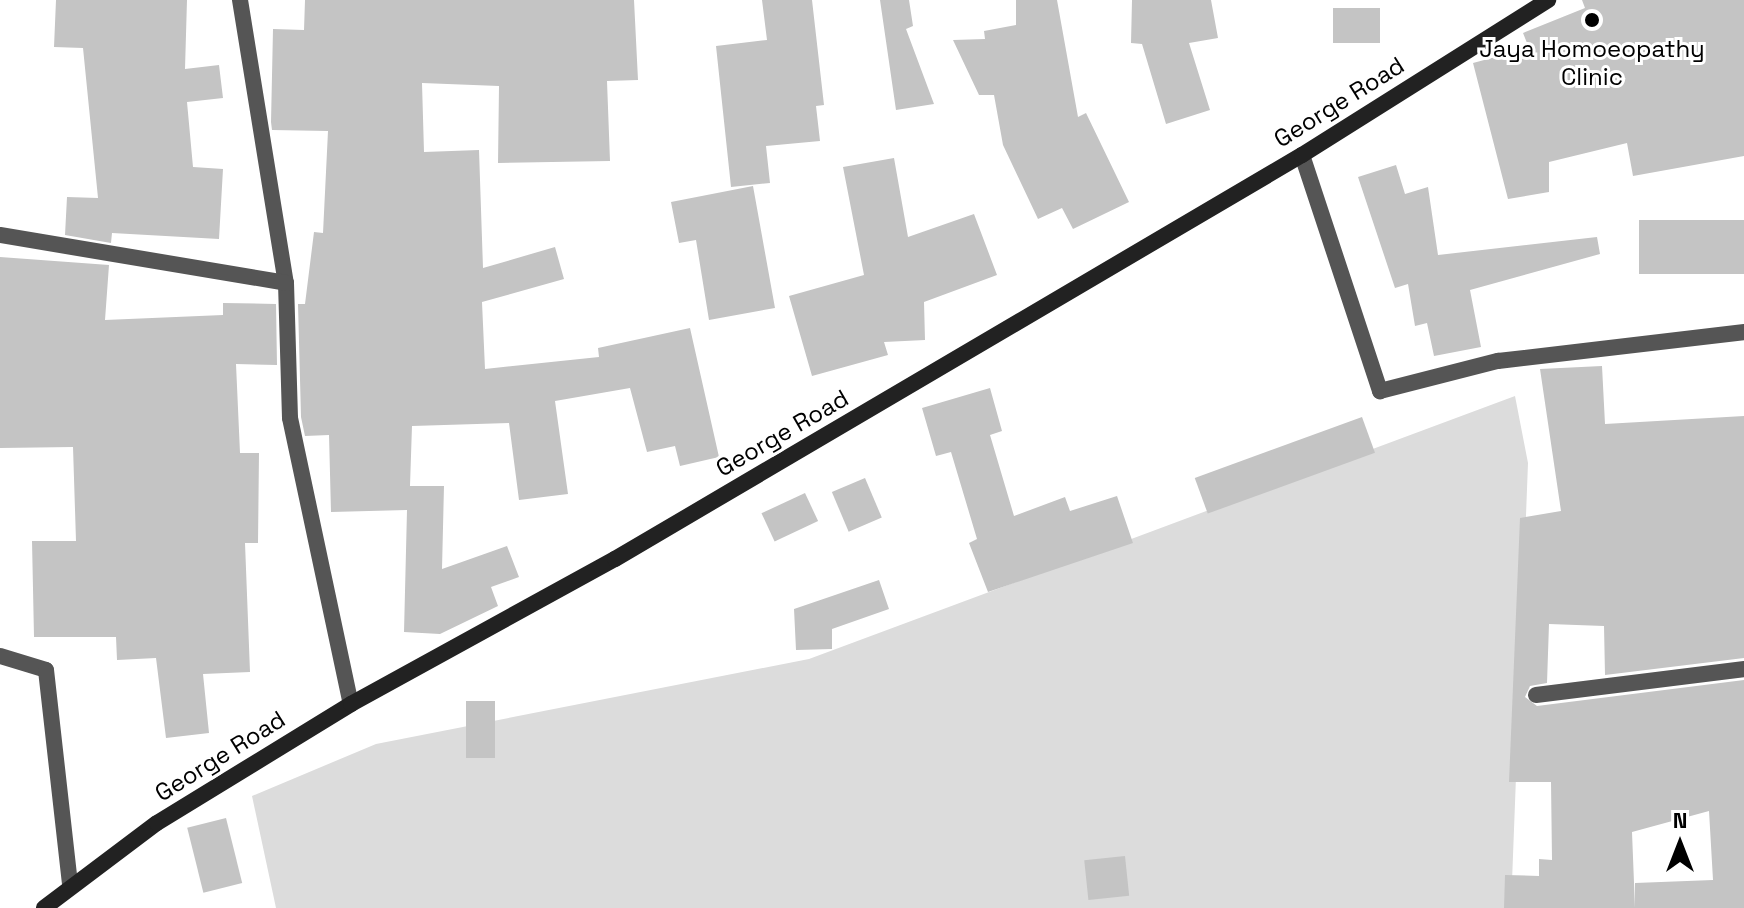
<!DOCTYPE html>
<style>
body{margin:0}
#map{position:relative;width:1744px;height:908px;overflow:hidden;background:#fff;font-family:"Space Grotesk",sans-serif}
div>[style]{position:absolute}
.green>*{inset:0;background:#dcdcdc}
.building>*{inset:0;background:#c4c4c4;transform-origin:0 0}
.street>*{height:16px;margin:-8px;padding:0 8px;transform-origin:8px;border-radius:8px;background:#555}
.secondary>*{height:16px;margin:-8px;padding:0 8px;transform-origin:8px;border-radius:8px;background:#222}
.dots>*{width:22px;height:22px;translate:-50% -50%;box-sizing:border-box;border:4px solid #fff;border-radius:50%}
span{translate:-50% -50%;white-space:nowrap;text-align:center;line-height:1.15;-webkit-text-stroke:6px #fff;paint-order:stroke}
.poi-label{font-size:24px;color:#000}
.street-label{font-size:24px;color:#000}
.north{position:absolute;left:1640px;top:804px;width:80px;height:80px;-webkit-text-stroke:6px #fff;paint-order:stroke;rotate:0deg;font-size:22px;font-weight:700;line-height:32px;text-align:center;color:#000}
.north::after{content:'';display:block;margin:auto;width:28px;height:36px;background:#000;clip-path:polygon(50% 0,100% 100%,50% 72%,0 100%)}
</style>
<div id="map">
<div class="green">
<div style="clip-path:polygon(1515px 396px,1528px 463px,1511px 908px,276px 908px,252px 796px,376px 744px,809px 659px)"></div>
</div>
<div class="building">
<div style="clip-path:polygon(56px 0,187px 0,185px 69px,219px 65px,223px 98px,187px 102px,193px 167px,223px 169px,219px 239px,112px 233px,111px 243px,65px 235px,67px 197px,98px 198px,83px 48px,54px 47px)"></div>
<div style="clip-path:polygon(305px 0,634px 0,638px 80px,607px 81px,610px 161px,498px 163px,499px 86px,422px 83px,424px 152px,479px 150px,483px 268px,555px 247px,564px 279px,482px 302px,485px 369px,599px 357px,598px 348px,690px 328px,719px 457px,680px 466px,675px 446px,647px 452px,630px 388px,555px 401px,568px 494px,519px 500px,509px 423px,412px 426px,410px 486px,444px 486px,442px 569px,507px 546px,519px 577px,491px 587px,498px 606px,440px 634px,404px 632px,407px 510px,331px 512px,329px 435px,305px 436px,301px 417px,298px 304px,305px 304px,314px 232px,323px 233px,328px 131px,272px 130px,271px 122px,273px 29px,304px 30px)"></div>
<div style="clip-path:polygon(762px 0,812px 0,824px 105px,816px 106px,820px 141px,766px 146px,770px 183px,731px 187px,716px 46px,767px 40px)"></div>
<div style="clip-path:polygon(880px 0,909px 0,913px 26px,906px 29px,934px 104px,896px 110px)"></div>
<div style="clip-path:polygon(1016px 0,1057px 0,1078px 117px,1086px 113px,1129px 202px,1073px 229px,1062px 208px,1038px 219px,1003px 145px,994px 95px,979px 95px,953px 40px,985px 39px,984px 31px,1016px 25px)"></div>
<div style="clip-path:polygon(1132px 0,1211px 0,1218px 38px,1189px 43px,1210px 110px,1166px 124px,1142px 44px,1131px 43px)"></div>
<div style="clip-path:polygon(1582px 0,1744px 0,1744px 156px,1633px 176px,1627px 143px,1549px 162px,1549px 192px,1508px 199px,1473px 63px,1529px 48px,1523px 33px,1585px 8px)"></div>
<div style="left:1380px;top:8px;width:35px;height:47px;rotate:90deg"></div>
<div style="clip-path:polygon(894px 158px,908px 237px,974px 214px,997px 275px,924px 302px,925px 340px,884px 342px,888px 355px,812px 376px,789px 296px,864px 275px,843px 167px)"></div>
<div style="clip-path:polygon(1396px 165px,1405px 194px,1428px 187px,1438px 255px,1597px 237px,1600px 254px,1470px 290px,1481px 347px,1434px 356px,1427px 323px,1415px 326px,1408px 284px,1395px 288px,1358px 177px)"></div>
<div style="clip-path:polygon(753px 186px,775px 308px,709px 320px,696px 240px,679px 243px,671px 202px)"></div>
<div style="left:1744px;top:220px;width:54px;height:105px;rotate:90deg"></div>
<div style="clip-path:polygon(0 257px,109px 265px,105px 320px,223px 315px,223px 303px,276px 304px,277px 365px,236px 364px,240px 453px,259px 453px,258px 543px,245px 543px,250px 672px,203px 674px,209px 733px,166px 738px,156px 658px,117px 660px,116px 637px,34px 637px,32px 541px,76px 541px,73px 447px,0 448px)"></div>
<div style="clip-path:polygon(1602px 366px,1605px 424px,1744px 416px,1744px 658px,1605px 675px,1604px 626px,1549px 624px,1547px 683px,1530px 686px,1525px 697px,1537px 706px,1744px 680px,1744px 908px,1635px 908px,1635px 883px,1713px 880px,1709px 811px,1632px 832px,1635px 908px,1504px 908px,1505px 875px,1539px 876px,1539px 859px,1552px 860px,1551px 782px,1509px 782px,1520px 518px,1561px 511px,1540px 369px)"></div>
<div style="clip-path:polygon(990px 388px,1002px 431px,990px 435px,1014px 516px,1065px 497px,1070px 511px,1117px 496px,1133px 543px,988px 592px,969px 543px,977px 539px,951px 452px,936px 456px,922px 408px)"></div>
<div style="left:1362px;top:417px;width:38px;height:178px;rotate:70deg"></div>
<div style="left:865px;top:478px;width:43px;height:36px;rotate:67deg"></div>
<div style="left:805px;top:493px;width:31px;height:48px;rotate:65deg"></div>
<div style="clip-path:polygon(879px 580px,889px 609px,832px 629px,832px 649px,796px 650px,794px 609px)"></div>
<div style="left:466px;top:701px;width:29px;height:57px"></div>
<div style="left:226px;top:818px;width:67px;height:40px;rotate:76deg"></div>
<div style="left:1125px;top:856px;width:40px;height:41px;rotate:84deg"></div>
</div>
<div class="street">
<div style="left:240px;top:0;width:287px;rotate:80.8deg"></div>
<div style="left:286px;top:283px;width:135px;rotate:88.3deg"></div>
<div style="left:290px;top:418px;width:292px;rotate:78deg"></div>
<div style="left:1302px;top:155px;width:249px;rotate:71.7deg"></div>
<div style="left:1380px;top:391px;width:122px;rotate:-14.3deg"></div>
<div style="left:1498px;top:361px;width:248px;rotate:-6.7deg"></div>
<div style="left:0;top:235px;width:290px;rotate:9.5deg"></div>
<div style="left:0;top:656px;width:48px;rotate:16.9deg"></div>
<div style="left:46px;top:670px;width:216px;rotate:83.6deg"></div>
<div style="left:1536px;top:695px;width:210px;rotate:-7.1deg"></div>
</div>
<div class="secondary">
<div style="left:44px;top:908px;width:141px;rotate:-37deg"></div>
<div style="left:157px;top:823px;width:228px;rotate:-31.5deg"></div>
<div style="left:351px;top:704px;width:301px;rotate:-28.8deg"></div>
<div style="left:615px;top:559px;width:797px;rotate:-30.46deg"></div>
<div style="left:1302px;top:155px;width:291px;rotate:-32.2deg"></div>
</div>
<div class="dots">
<div style="left:1592px;top:20px;background:#000"></div>
</div>
<div class="poi-label">
<span style="left:1592px;top:63px">Jaya Homoeopathy<br>Clinic</span>
</div>
<div class="street-label">
<span style="left:1339px;top:102px;rotate:-32deg">George Road</span>
<span style="left:782px;top:433px;rotate:-30deg">George Road</span>
<span style="left:220px;top:756px;rotate:-32deg">George Road</span>
</div>
<div class="north">N</div>
</div>
